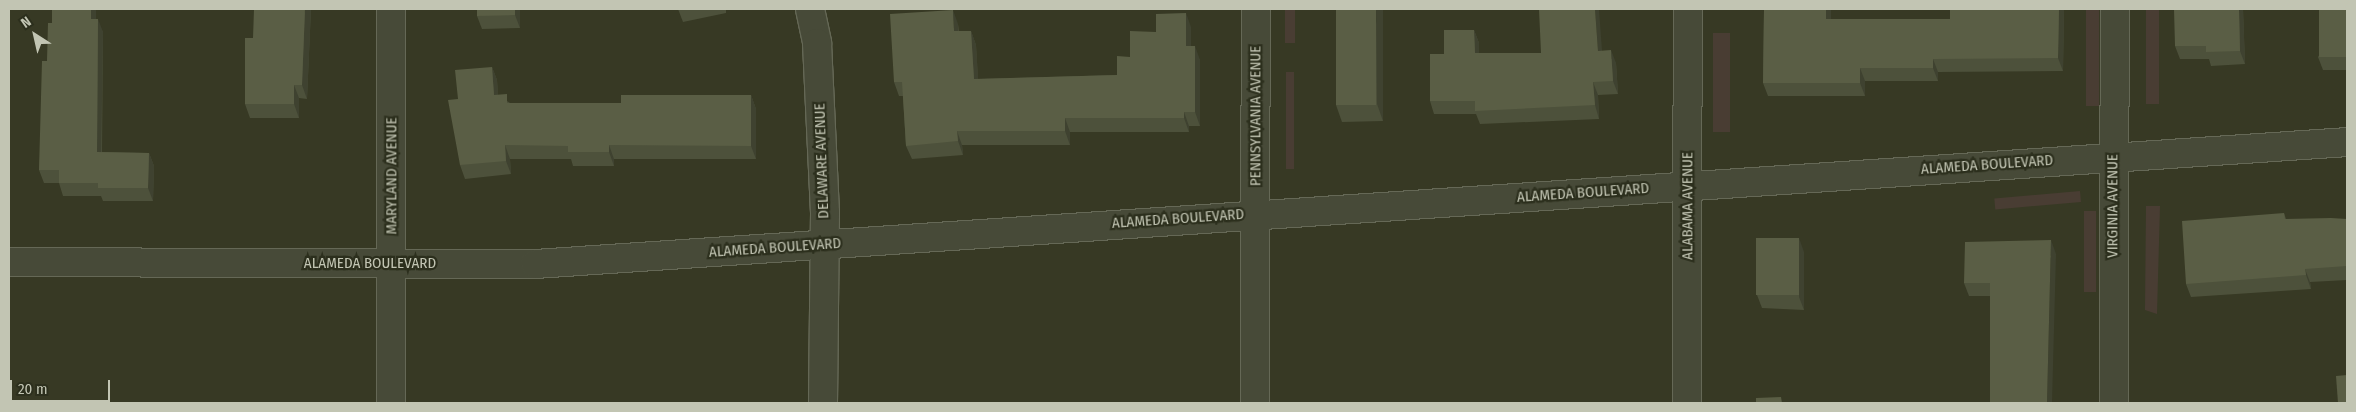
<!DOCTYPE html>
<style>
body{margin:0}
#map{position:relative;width:2356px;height:412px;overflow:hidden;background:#373924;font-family:"Fira Sans Condensed",sans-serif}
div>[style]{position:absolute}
.green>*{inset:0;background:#493d33;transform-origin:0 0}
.roads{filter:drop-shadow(1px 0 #656856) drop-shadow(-1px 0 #656856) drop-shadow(0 1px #656856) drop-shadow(0 -1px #656856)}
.street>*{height:28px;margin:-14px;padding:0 14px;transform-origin:14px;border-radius:14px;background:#474a38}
.wall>*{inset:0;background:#4d513b}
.shaded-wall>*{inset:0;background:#3f4230}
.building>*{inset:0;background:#5a5e45;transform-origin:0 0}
span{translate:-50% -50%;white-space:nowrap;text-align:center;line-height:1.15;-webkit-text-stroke:4.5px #2c2f1d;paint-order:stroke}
.street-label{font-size:15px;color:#c2c5b3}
.frame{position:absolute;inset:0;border:10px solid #c2c5b3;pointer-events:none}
.north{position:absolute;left:10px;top:10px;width:50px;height:50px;-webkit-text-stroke:4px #2c2f1d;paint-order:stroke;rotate:325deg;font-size:14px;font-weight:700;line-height:20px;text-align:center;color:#c2c5b3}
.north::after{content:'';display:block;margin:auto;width:18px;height:22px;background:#c2c5b3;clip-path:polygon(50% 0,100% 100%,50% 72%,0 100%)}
.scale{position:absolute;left:10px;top:380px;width:100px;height:22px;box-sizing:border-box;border:2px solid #c2c5b3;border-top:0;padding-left:6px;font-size:15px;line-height:18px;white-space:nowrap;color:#c2c5b3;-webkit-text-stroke:4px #2c2f1d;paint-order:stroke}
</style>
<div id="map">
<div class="green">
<div style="left:1285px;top:9px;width:10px;height:34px"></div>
<div style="left:2086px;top:9px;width:13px;height:97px"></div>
<div style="left:2146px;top:9px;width:13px;height:95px"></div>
<div style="left:1730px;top:33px;width:99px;height:17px;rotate:90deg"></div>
<div style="left:1286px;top:72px;width:8px;height:97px"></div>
<div style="left:2080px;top:191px;width:11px;height:86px;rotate:85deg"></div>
<div style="clip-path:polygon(2146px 206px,2160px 206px,2157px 314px,2145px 310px)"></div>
<div style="left:2084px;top:211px;width:12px;height:81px"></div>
</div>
<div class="roads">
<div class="street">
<div style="left:810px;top:9px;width:35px;rotate:78deg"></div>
<div style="left:817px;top:43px;width:170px;rotate:87.3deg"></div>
<div style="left:825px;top:213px;width:190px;rotate:90.6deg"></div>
<div style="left:9px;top:262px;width:526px;rotate:0.22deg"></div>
<div style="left:535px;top:264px;width:1816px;rotate:-3.85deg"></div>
<div style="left:391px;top:403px;width:394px;rotate:-90deg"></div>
<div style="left:1255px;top:403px;width:394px;rotate:-89.9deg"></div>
<div style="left:1687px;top:403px;width:394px;rotate:-89.9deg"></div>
<div style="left:2114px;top:403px;width:394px;rotate:-89.9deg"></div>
</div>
</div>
<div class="wall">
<div style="clip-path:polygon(311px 9px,307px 99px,299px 98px,299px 118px,250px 118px,245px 104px,253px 38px)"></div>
<div style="clip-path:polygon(520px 9px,520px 28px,482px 29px,477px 16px)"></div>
<div style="clip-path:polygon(678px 9px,726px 9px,726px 13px,683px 22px)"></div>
<div style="clip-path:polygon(1383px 9px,1383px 121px,1342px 122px,1336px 105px)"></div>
<div style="clip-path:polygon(1764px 9px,1831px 9px,1831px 19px,1950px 19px,2064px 9px,2063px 71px,1938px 72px,1938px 81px,1865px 81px,1865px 96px,1768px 96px,1763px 83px)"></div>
<div style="clip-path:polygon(2243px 9px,2245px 64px,2211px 66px,2209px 59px,2180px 59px,2175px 46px)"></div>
<div style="clip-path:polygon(2347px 9px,2347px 70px,2323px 70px,2318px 57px)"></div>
<div style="clip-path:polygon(96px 19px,103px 32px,102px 152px,149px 153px,154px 166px,153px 201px,103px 201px,101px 196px,63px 196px,59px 183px,44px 183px,39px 170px,47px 61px,52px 23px)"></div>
<div style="clip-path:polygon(958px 24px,959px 31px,971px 31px,976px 45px,978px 79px,1117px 75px,1130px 57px,1156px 32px,1191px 27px,1191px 46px,1200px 60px,1200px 126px,1189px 126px,1189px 132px,1070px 132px,1070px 145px,962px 145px,963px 155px,912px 159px,906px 146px,903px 96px,899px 96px,894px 82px)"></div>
<div style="clip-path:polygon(1474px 30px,1479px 43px,1479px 53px,1541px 53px,1602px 51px,1616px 63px,1618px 94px,1598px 95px,1599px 119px,1480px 124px,1476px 114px,1434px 114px,1430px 101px,1444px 54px)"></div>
<div style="clip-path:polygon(492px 67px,497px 80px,498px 95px,510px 103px,621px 103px,751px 95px,756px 109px,756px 159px,614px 159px,614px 166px,573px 166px,571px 159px,510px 159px,511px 174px,465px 179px,460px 165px,458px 99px)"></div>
<div style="clip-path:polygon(2284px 213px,2286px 219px,2347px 219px,2347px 280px,2310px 282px,2311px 289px,2191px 297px,2186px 284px)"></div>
<div style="clip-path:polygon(1804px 252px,1804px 310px,1762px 308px,1757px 295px)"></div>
<div style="clip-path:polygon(2056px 254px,1990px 296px,1969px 296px,1964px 283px)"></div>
</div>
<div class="shaded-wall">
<div style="clip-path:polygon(91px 9px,96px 9px,96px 32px,91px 19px)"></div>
<div style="clip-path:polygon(305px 9px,311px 9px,307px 99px,302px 85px)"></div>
<div style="clip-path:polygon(515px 9px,520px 9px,520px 28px,515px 15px)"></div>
<div style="clip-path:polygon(1376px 9px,1383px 9px,1383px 121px,1377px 104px)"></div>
<div style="clip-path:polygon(1595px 9px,1599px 9px,1603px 64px,1598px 51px)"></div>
<div style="clip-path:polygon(1826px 9px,1831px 9px,1831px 33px,1826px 19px)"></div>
<div style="clip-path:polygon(2059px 9px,2064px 9px,2063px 71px,2058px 58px)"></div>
<div style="clip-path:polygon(2239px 9px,2243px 9px,2245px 64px,2240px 51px)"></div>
<div style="clip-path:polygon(953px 10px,958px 24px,959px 45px,954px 31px)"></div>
<div style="clip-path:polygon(1186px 13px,1191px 27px,1191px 60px,1186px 46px)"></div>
<div style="clip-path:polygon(98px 19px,103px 32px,101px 166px,97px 152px)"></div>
<div style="clip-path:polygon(1474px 30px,1479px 43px,1479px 66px,1475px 53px)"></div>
<div style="clip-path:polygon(971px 31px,976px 45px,979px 93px,974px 79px)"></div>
<div style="clip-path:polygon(1195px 46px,1200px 60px,1200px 126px,1195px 112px)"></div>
<div style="clip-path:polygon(1611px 50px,1616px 63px,1618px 94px,1613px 81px)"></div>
<div style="clip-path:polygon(1933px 59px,1938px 72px,1938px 81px,1933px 68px)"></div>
<div style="clip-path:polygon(492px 67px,497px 80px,499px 109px,494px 95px)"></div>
<div style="clip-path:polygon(1860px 68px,1865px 81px,1865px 96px,1860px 83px)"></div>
<div style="clip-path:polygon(1593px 82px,1598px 95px,1599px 119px,1595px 105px)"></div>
<div style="clip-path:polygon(294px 85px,299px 98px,299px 118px,294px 104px)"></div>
<div style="clip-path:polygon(751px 95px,756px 109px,756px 159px,751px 146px)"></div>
<div style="clip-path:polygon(1184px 112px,1189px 126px,1189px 132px,1184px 118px)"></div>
<div style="clip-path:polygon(1065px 118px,1070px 132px,1070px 145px,1065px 131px)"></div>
<div style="clip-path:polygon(957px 131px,962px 145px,963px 155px,958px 141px)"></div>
<div style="clip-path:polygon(505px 145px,510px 159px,511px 174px,506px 161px)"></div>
<div style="clip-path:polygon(609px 145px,614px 159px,614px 166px,609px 152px)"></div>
<div style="clip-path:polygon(149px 153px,154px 166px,153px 201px,148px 188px)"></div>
<div style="clip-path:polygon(1799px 238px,1804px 252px,1804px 310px,1799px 297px)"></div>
<div style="clip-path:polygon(2051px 240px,2056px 254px,2052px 403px,2047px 403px)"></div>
<div style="clip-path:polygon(2305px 269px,2310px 282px,2311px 289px,2306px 275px)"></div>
</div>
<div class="building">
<div style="clip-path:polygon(52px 9px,91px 9px,91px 19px,98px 19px,97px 152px,149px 153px,148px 188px,98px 188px,98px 183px,59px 183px,59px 170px,39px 170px,42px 61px,47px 61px,48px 23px,52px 23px)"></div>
<div style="clip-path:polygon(254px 9px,305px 9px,302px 85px,294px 85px,294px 104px,245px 104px,245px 38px,253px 38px)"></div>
<div style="clip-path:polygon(477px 9px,515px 9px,515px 15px,477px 16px)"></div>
<div style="left:1336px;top:9px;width:40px;height:96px"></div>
<div style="clip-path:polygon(1539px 9px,1595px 9px,1598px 51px,1611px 50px,1613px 81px,1593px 82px,1595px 105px,1475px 111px,1475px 101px,1430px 101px,1430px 54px,1444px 54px,1444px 30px,1474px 30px,1475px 53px,1541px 53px)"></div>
<div style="clip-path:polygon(1764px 9px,1826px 9px,1826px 19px,1950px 19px,1950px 9px,2059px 9px,2058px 58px,1933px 59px,1933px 68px,1860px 68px,1860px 83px,1763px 83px)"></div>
<div style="clip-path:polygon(2174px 9px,2239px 9px,2240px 51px,2206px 52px,2206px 46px,2175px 46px)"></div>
<div style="left:2319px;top:9px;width:28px;height:48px"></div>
<div style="clip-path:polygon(953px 10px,954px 31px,971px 31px,974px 79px,1117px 75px,1117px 56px,1130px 57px,1130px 31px,1156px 32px,1156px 14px,1186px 13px,1186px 46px,1195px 46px,1195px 112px,1184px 112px,1184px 118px,1065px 118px,1065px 131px,957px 131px,958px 141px,906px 146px,902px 82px,894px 82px,890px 14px)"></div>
<div style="clip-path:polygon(492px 67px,494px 95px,507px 94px,507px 103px,621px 103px,621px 95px,751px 95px,751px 146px,609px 145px,609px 152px,568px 152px,568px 146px,505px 145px,506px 161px,460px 165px,448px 100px,458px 99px,455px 70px)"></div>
<div style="clip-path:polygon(2284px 213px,2285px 219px,2331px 218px,2347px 219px,2347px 266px,2305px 269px,2306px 275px,2186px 284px,2182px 221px)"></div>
<div style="left:1756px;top:238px;width:43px;height:57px"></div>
<div style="clip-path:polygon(2051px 240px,2047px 403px,1990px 403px,1990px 283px,1964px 283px,1965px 242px)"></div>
<div style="clip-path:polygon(2347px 375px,2347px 403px,2338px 403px,2336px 376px)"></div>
<div style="clip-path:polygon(1781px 397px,1782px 403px,1756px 403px,1756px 398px)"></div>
</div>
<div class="street-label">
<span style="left:1256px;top:116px;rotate:-90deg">PENNSYLVANIA AVENUE</span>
<span style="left:822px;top:161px;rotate:-92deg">DELAWARE AVENUE</span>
<span style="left:1987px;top:165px;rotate:-4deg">ALAMEDA BOULEVARD</span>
<span style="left:392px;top:176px;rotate:-90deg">MARYLAND AVENUE</span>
<span style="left:1583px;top:193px;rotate:-4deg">ALAMEDA BOULEVARD</span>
<span style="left:1688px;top:206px;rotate:-90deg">ALABAMA AVENUE</span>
<span style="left:2113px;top:206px;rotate:-90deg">VIRGINIA AVENUE</span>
<span style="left:1178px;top:219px;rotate:-4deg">ALAMEDA BOULEVARD</span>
<span style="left:775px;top:248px;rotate:-4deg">ALAMEDA BOULEVARD</span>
<span style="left:370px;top:264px">ALAMEDA BOULEVARD</span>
</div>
<div class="frame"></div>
<div class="north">N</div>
<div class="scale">20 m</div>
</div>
